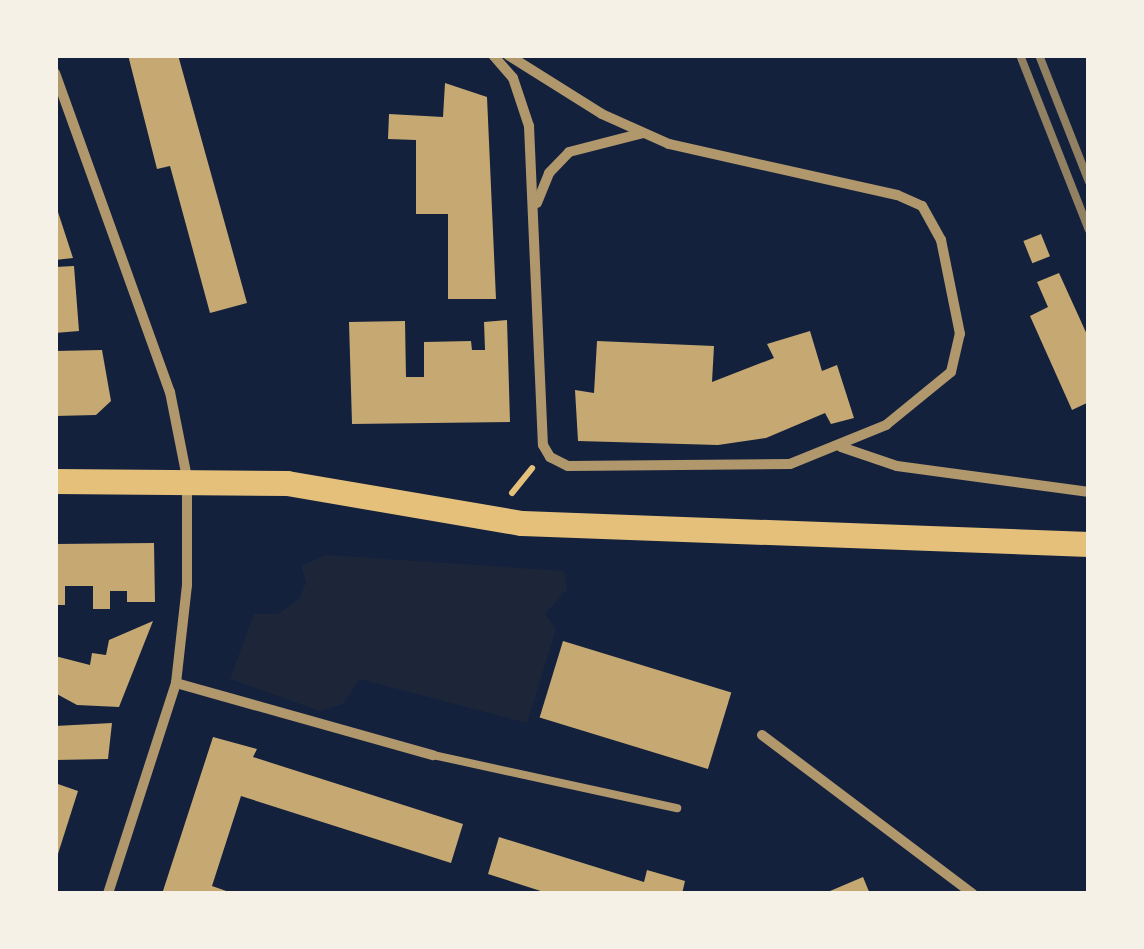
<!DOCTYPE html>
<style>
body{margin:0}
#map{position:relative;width:1144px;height:949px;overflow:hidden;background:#14213d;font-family:"Exo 2",sans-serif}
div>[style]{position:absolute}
.green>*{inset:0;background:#1d2539}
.building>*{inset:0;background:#c6a872;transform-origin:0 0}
.path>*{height:6px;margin:-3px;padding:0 3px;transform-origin:3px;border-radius:3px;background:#e5c07b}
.service>*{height:8px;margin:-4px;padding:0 4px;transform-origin:4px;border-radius:4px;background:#b1986c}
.minor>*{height:10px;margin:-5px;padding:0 5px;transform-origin:5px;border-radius:5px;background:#b1986c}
.primary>*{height:25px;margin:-12.5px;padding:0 12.5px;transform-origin:12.5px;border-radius:12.5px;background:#e5c07b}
.rail>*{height:8px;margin:-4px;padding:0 4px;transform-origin:4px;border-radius:4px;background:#918062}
span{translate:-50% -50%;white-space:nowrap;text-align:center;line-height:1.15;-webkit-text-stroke:9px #f6f1e7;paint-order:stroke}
.frame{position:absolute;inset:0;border:58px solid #f6f1e7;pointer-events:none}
</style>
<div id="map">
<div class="green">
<div style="clip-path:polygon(326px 555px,564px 571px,567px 589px,545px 614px,556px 629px,527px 723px,360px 679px,343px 704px,320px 711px,230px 679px,254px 614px,278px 614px,300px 598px,306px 582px,301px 566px)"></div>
</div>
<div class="building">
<div style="clip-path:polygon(128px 55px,178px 55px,247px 303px,210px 313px,170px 166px,157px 169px)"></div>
<div style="clip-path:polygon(445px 83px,487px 97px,496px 299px,448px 299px,448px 214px,416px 214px,416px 140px,388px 139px,389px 114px,443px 117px)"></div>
<div style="clip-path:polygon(56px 206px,73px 258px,55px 260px)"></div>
<div style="left:1041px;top:234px;width:24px;height:19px;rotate:68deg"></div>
<div style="clip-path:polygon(74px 266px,79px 331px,55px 333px,55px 267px)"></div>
<div style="clip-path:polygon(1059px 273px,1089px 339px,1089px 402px,1072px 410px,1030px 316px,1048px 307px,1037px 282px)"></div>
<div style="clip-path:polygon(507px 320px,510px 422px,352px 424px,349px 322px,405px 321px,406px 377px,424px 377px,424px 342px,471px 341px,472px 350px,485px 350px,484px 322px)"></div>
<div style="clip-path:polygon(810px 331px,822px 371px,837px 365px,854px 418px,831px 424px,825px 413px,766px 438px,718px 445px,578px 441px,575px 390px,594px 393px,597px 341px,714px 346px,712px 382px,774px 358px,767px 344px)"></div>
<div style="clip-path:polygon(102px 350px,111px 401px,96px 415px,55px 416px,55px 351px)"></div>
<div style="clip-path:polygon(154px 543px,155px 602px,127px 602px,127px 591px,110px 591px,110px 609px,93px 609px,93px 586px,65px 586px,65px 605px,55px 605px,55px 544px)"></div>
<div style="clip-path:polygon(153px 621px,119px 707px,77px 705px,55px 693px,55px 656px,90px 665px,92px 653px,106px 655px,109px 640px)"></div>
<div style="left:563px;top:641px;width:176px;height:80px;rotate:17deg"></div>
<div style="clip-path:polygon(112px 723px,108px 759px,55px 760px,55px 726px)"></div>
<div style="clip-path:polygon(213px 737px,257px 749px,253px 757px,463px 824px,451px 863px,241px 796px,212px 886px,235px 894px,162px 894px)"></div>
<div style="clip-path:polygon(55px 783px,78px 791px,56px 860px,55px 860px)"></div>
<div style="clip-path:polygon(499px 837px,644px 882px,647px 870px,685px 881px,682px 894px,550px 894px,488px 874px)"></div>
<div style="clip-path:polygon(863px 877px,870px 894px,823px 894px)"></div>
</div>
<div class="path">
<div style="left:512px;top:493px;width:32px;rotate:-51deg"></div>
</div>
<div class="service">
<div style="left:433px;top:755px;width:250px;rotate:12.3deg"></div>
</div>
<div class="minor">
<div style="left:493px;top:55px;width:30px;rotate:49deg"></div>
<div style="left:513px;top:78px;width:51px;rotate:71.6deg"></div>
<div style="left:529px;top:126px;width:319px;rotate:87.5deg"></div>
<div style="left:543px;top:445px;width:14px;rotate:60deg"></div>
<div style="left:550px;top:457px;width:20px;rotate:27deg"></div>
<div style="left:568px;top:466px;width:222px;rotate:-0.5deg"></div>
<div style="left:790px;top:464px;width:104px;rotate:-22.1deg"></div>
<div style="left:886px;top:425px;width:84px;rotate:-39.2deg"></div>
<div style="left:951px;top:372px;width:39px;rotate:-77deg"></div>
<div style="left:960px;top:334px;width:96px;rotate:-101.4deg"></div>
<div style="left:941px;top:240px;width:39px;rotate:-119deg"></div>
<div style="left:922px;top:206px;width:27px;rotate:-156deg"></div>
<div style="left:897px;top:195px;width:234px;rotate:-167.4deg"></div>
<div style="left:669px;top:144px;width:73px;rotate:-155.9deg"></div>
<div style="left:602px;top:114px;width:111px;rotate:-147.9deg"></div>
<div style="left:55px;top:73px;width:339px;rotate:70.2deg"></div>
<div style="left:170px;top:392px;width:88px;rotate:78.8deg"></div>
<div style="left:187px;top:478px;width:107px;rotate:90deg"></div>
<div style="left:187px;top:585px;width:99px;rotate:96.4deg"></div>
<div style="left:176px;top:683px;width:222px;rotate:107.9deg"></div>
<div style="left:537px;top:203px;width:32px;rotate:-68deg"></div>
<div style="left:549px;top:173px;width:29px;rotate:-46deg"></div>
<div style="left:569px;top:152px;width:76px;rotate:-14.4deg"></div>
<div style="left:841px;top:447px;width:59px;rotate:18.7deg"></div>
<div style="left:897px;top:466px;width:194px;rotate:7.7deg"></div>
<div style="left:176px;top:683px;width:267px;rotate:15.7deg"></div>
<div style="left:762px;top:735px;width:264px;rotate:37deg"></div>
</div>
<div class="primary">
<div style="left:55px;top:481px;width:232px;rotate:0.5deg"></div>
<div style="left:287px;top:483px;width:238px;rotate:9.7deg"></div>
<div style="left:522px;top:523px;width:567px;rotate:2.12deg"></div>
</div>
<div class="rail">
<div style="left:1020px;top:55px;width:188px;rotate:68.5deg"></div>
<div style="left:1039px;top:55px;width:136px;rotate:68.5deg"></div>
</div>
<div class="frame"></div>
</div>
